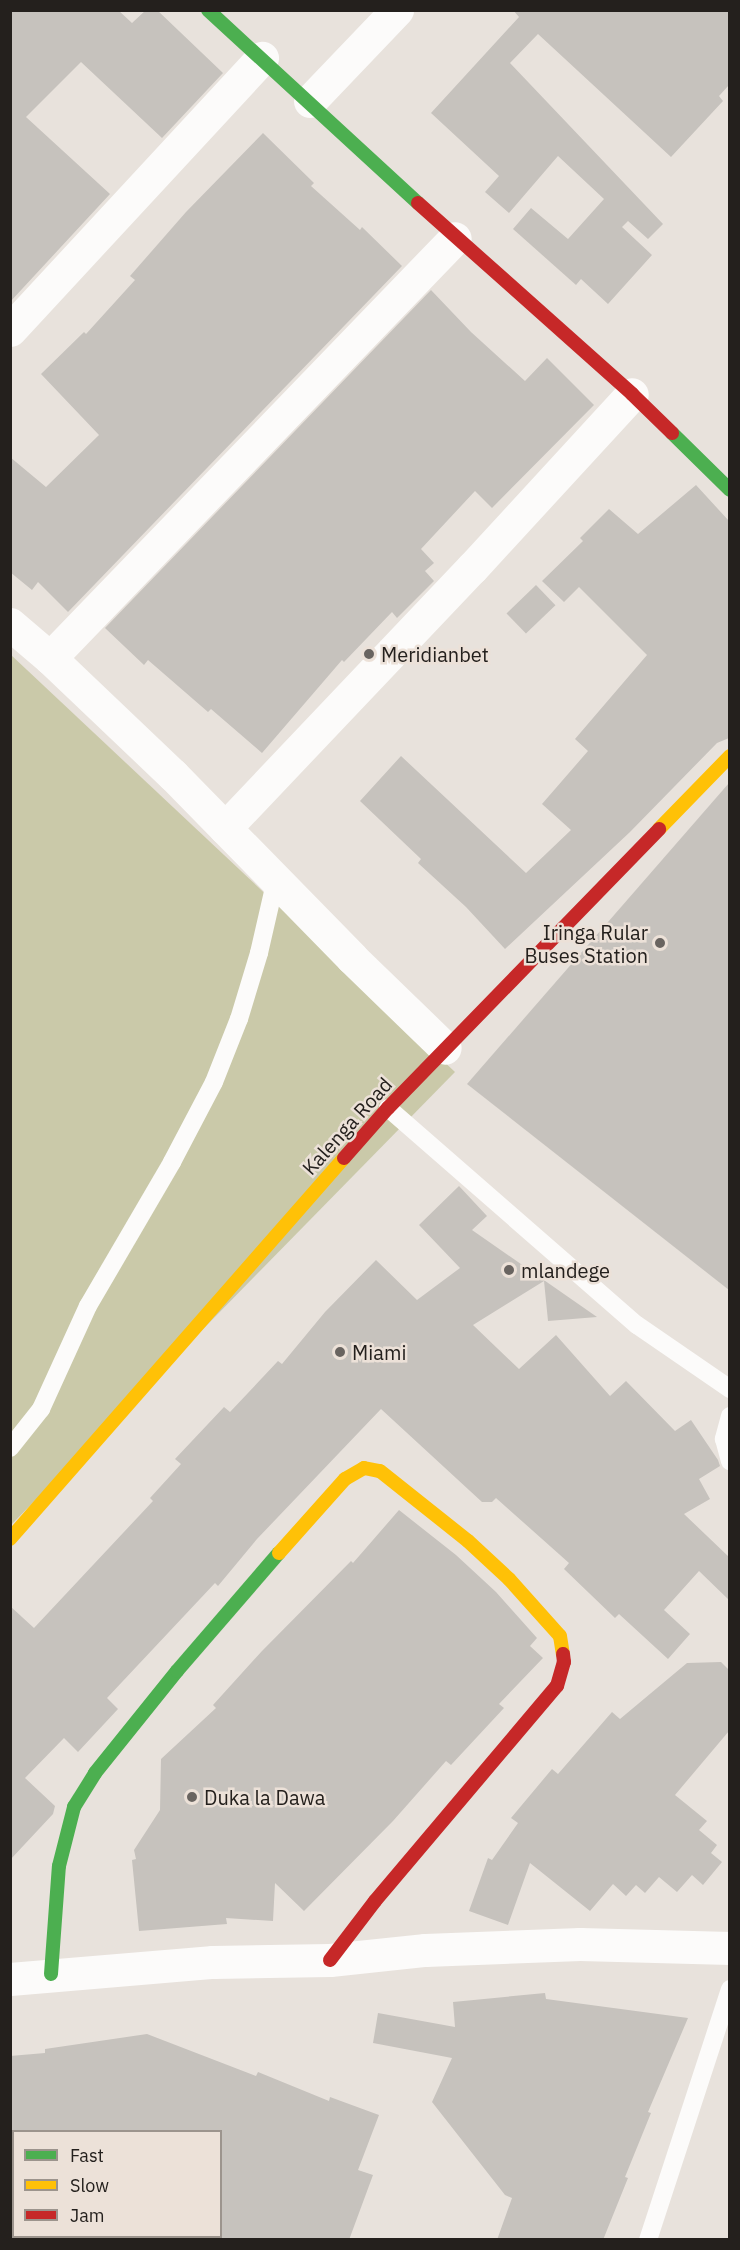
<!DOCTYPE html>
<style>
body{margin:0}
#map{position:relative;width:740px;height:2250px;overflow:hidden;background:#e8e2dc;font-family:"IBM Plex Sans",sans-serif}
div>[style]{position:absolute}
.green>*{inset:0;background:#cac9a9}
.building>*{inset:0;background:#c6c2bd;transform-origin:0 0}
.lane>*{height:18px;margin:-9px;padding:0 9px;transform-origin:9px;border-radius:9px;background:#fcfbfa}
.street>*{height:33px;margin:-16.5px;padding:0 16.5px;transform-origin:16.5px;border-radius:16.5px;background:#fcfbfa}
.fast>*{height:14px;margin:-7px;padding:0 7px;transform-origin:7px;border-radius:7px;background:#4caf50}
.slow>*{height:14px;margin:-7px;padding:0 7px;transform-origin:7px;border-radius:7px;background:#ffc107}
.jam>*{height:14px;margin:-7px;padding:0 7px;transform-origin:7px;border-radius:7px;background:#c62828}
.dots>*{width:16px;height:16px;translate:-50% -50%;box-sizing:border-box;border:3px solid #ece1d8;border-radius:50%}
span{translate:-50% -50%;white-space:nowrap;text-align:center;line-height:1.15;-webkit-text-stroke:5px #ece1d8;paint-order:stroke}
.poi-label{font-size:20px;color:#24201d}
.left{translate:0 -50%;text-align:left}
.right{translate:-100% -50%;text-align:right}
.street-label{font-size:20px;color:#24201d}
.frame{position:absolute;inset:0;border:12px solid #24201d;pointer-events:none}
.legend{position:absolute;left:12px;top:2130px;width:210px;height:108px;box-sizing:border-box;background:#ece1d8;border:2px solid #9c948d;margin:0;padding:8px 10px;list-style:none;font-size:18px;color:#24201d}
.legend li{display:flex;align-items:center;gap:12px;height:30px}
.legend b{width:30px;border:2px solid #9c948d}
</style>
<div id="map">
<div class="green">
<div style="clip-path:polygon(10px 654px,455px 1072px,11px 1525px,10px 1525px)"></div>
</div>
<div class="building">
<div style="clip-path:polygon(10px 10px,118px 10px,132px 23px,146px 10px,157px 10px,223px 73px,162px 138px,81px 62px,26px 117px,110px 194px,10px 302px)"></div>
<div style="clip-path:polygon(513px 10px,729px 10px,729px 85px,719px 96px,723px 101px,671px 157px,538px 34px,510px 63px,663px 224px,648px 239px,628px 221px,622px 227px,652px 255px,608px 304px,581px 279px,576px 285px,513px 229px,531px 208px,568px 239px,604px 199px,558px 156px,509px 213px,485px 192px,499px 176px,431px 113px,519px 17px)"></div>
<div style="clip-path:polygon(263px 133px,314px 183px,311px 186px,360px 230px,362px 227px,402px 266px,68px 612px,38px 582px,32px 590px,10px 572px,10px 457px,46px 487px,99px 435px,41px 374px,84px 332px,86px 334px,135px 280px,130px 276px,186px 212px)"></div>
<div style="clip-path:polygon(431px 290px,471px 332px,525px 381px,547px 358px,594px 405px,492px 508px,475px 491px,421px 549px,434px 563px,425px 571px,434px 581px,397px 618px,392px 612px,344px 662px,342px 660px,262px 753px,211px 709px,208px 712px,148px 660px,144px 665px,105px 628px)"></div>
<div style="clip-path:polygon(696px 485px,729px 521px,729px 738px,717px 743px,630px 832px,505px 949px,466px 907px,418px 863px,421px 859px,360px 801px,401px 756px,526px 873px,571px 830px,542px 804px,588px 751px,575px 739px,647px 655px,579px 587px,564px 602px,542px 581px,583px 541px,580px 538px,609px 509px,638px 534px)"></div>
<div style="left:536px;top:585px;width:28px;height:41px;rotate:46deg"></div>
<div style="clip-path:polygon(729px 783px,729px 1290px,467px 1084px)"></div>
<div style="clip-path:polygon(459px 1186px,487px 1216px,472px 1230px,597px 1317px,548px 1321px,544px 1281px,473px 1325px,519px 1369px,556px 1335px,610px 1396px,626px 1381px,675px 1431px,691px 1420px,718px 1460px,720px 1466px,699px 1479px,710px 1499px,684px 1514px,729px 1557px,729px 1600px,699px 1571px,664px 1610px,690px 1634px,668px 1659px,619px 1614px,615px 1618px,564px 1569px,569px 1563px,496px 1498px,492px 1502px,482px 1502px,381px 1409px,257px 1539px,218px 1586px,215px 1583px,107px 1698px,118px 1709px,78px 1752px,64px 1738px,25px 1778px,55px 1806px,53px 1814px,10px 1860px,10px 1606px,34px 1628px,153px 1501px,150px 1498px,181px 1464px,175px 1459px,224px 1407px,230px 1412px,278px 1361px,282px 1364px,325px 1312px,376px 1260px,417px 1300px,460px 1268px,419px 1225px)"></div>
<div style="clip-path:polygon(399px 1510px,456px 1555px,496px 1592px,537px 1638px,530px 1646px,543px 1658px,499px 1704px,504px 1708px,451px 1765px,446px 1761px,393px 1821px,304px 1911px,275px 1883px,273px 1921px,226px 1918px,227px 1924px,139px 1931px,132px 1860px,136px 1859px,134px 1850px,160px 1810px,161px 1759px,216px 1708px,213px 1705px,262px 1651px,351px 1561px,353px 1563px)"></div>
<div style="clip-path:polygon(721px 1662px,729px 1670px,729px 1731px,675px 1795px,707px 1821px,699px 1830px,717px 1845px,711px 1853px,722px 1862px,703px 1885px,692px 1875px,677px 1892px,659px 1877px,645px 1893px,636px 1885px,626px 1896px,613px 1884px,590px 1911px,530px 1863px,508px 1925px,469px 1911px,488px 1858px,492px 1860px,518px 1823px,511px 1818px,552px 1769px,558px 1774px,612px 1712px,620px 1719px,687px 1663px)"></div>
<div style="clip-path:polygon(545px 1993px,546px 1999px,688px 2018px,648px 2112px,651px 2113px,625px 2177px,628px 2178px,603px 2240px,497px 2240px,512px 2198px,505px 2195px,432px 2102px,452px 2058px,373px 2043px,378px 2013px,455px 2027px,453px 2002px)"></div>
<div style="clip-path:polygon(147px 2034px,256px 2076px,258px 2072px,329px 2101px,330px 2097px,379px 2115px,358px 2170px,373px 2175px,349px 2240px,220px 2240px,220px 2132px,10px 2132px,10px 2056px,45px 2053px,45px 2049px)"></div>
</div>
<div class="lane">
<div style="left:388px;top:1108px;width:330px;rotate:41.1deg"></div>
<div style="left:637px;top:1325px;width:113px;rotate:34.5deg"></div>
<div style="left:730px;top:1416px;width:24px;rotate:105deg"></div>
<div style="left:724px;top:1439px;width:23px;rotate:75deg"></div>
<div style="left:10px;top:1448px;width:50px;rotate:-51.5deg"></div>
<div style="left:41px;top:1409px;width:113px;rotate:-65.5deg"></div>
<div style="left:88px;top:1306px;width:167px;rotate:-59.7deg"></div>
<div style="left:172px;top:1162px;width:90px;rotate:-62.3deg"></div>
<div style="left:214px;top:1082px;width:68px;rotate:-68.4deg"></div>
<div style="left:239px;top:1019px;width:69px;rotate:-73.1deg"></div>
<div style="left:259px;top:953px;width:76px;rotate:-77.1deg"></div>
<div style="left:648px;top:2240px;width:264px;rotate:-71.9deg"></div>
</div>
<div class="street">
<div style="left:310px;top:101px;width:126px;rotate:-46.3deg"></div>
<div style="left:10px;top:330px;width:371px;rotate:-47.2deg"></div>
<div style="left:10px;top:624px;width:52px;rotate:40.4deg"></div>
<div style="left:50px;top:658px;width:170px;rotate:43.6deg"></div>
<div style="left:173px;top:775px;width:256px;rotate:45.6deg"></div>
<div style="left:352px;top:958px;width:129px;rotate:44.1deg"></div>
<div style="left:50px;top:658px;width:583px;rotate:-46.04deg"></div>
<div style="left:225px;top:828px;width:359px;rotate:-46.5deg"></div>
<div style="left:472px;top:568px;width:236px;rotate:-47.4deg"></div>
<div style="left:10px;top:1979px;width:204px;rotate:-4.8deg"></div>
<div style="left:213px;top:1962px;width:117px;rotate:-1deg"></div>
<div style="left:330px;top:1960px;width:96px;rotate:-6deg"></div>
<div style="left:425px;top:1950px;width:155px;rotate:-2.2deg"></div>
<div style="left:580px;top:1944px;width:150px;rotate:1.5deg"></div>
</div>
<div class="fast">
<div style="left:208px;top:10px;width:285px;rotate:42.6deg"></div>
<div style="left:672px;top:433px;width:81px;rotate:44.5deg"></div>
<div style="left:51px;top:1974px;width:108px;rotate:-85.8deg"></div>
<div style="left:59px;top:1866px;width:61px;rotate:-75.7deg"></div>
<div style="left:74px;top:1807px;width:40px;rotate:-58deg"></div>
<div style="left:95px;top:1773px;width:131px;rotate:-51.2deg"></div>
<div style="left:177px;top:1671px;width:156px;rotate:-49.2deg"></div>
</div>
<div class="slow">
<div style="left:659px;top:829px;width:102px;rotate:-45.8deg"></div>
<div style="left:10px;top:1539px;width:507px;rotate:-48.76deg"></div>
<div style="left:279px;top:1553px;width:99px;rotate:-48.3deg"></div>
<div style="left:345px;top:1479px;width:22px;rotate:-30deg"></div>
<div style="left:364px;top:1468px;width:16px;rotate:11deg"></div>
<div style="left:380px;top:1471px;width:112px;rotate:38.5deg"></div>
<div style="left:468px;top:1541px;width:56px;rotate:42.8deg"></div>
<div style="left:509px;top:1579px;width:76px;rotate:48.2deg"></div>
<div style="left:560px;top:1636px;width:18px;rotate:81deg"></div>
</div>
<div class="jam">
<div style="left:418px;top:203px;width:287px;rotate:41.7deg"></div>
<div style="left:632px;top:394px;width:56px;rotate:44.3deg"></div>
<div style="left:344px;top:1158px;width:67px;rotate:-48.7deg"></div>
<div style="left:388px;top:1108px;width:389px;rotate:-45.8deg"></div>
<div style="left:330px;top:1960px;width:74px;rotate:-52.7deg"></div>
<div style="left:375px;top:1901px;width:282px;rotate:-49.8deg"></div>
<div style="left:557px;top:1686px;width:25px;rotate:-74deg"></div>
<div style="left:564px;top:1662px;width:8px;rotate:-97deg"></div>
</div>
<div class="dots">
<div style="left:369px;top:654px;background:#696460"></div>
<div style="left:660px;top:943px;background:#696460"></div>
<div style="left:509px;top:1270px;background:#696460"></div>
<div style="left:340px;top:1352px;background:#696460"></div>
<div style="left:192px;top:1797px;background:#696460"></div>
</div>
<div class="poi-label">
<span class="left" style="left:381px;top:654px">Meridianbet</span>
<span class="right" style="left:648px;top:944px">Iringa Rular<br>Buses Station</span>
<span class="left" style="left:521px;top:1270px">mlandege</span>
<span class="left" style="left:352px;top:1352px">Miami</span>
<span class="left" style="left:204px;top:1797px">Duka la Dawa</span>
</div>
<div class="street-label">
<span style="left:347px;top:1126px;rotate:-48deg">Kalenga Road</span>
</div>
<div class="frame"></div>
<ul class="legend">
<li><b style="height:8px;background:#4caf50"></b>Fast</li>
<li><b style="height:8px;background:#ffc107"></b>Slow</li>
<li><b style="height:8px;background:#c62828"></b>Jam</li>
</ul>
</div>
